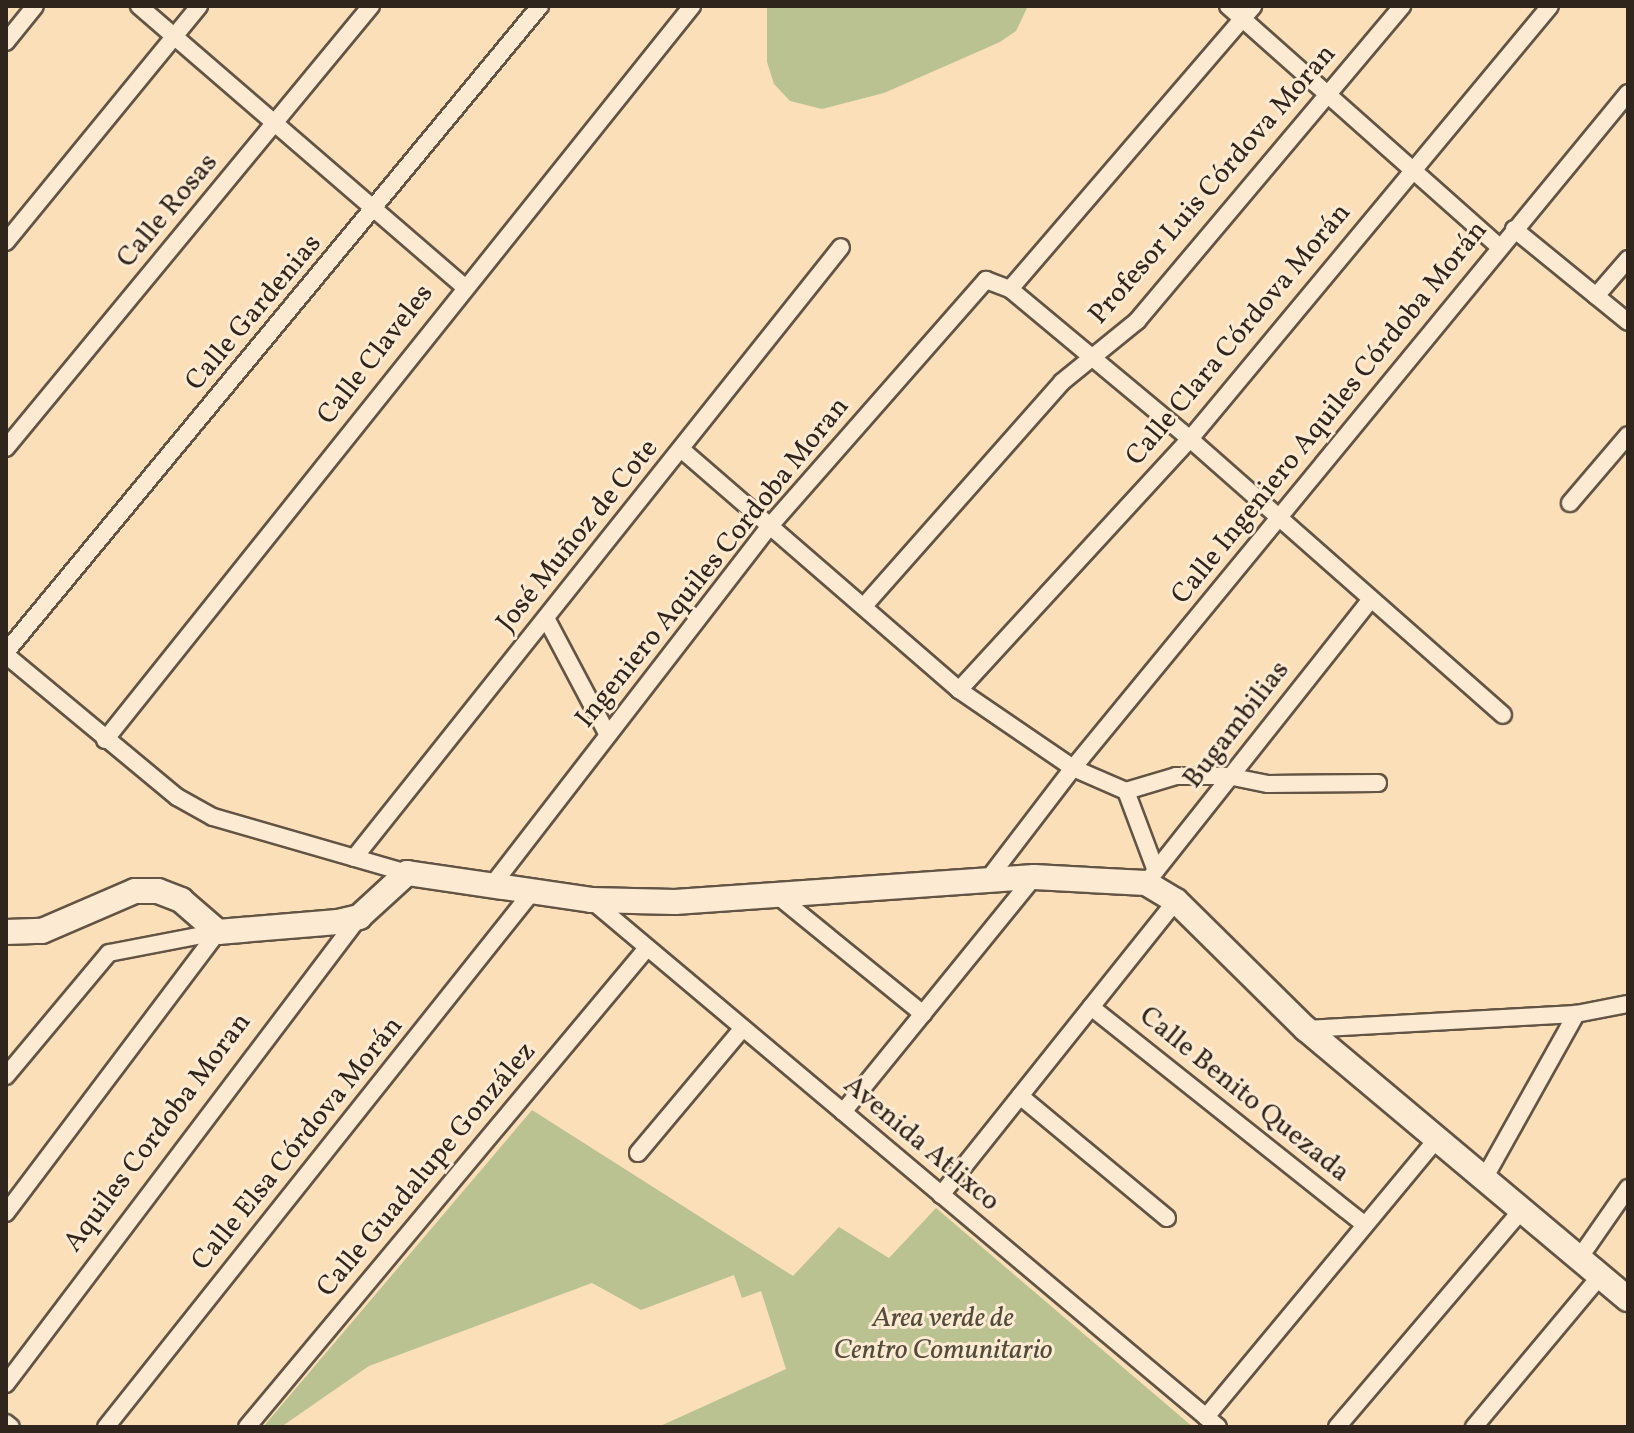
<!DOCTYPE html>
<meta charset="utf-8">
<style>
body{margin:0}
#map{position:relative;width:1634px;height:1433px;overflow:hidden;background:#fbdfb9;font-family:Vollkorn,serif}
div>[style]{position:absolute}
.green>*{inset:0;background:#bbc291}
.roads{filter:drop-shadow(2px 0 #635444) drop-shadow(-2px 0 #635444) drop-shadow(0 2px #635444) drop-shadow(0 -2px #635444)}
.street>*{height:16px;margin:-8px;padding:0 8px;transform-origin:8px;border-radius:8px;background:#fcead2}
.secondary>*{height:24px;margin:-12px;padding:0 12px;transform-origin:12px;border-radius:12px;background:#fcead2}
span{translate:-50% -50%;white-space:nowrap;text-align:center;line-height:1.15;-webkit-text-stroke:6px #fcead2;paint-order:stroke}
.street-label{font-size:28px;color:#30251d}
.park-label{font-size:28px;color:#534c3a;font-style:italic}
.frame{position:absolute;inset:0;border:8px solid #30251d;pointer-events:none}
</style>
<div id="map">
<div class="green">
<div style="clip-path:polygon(767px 6px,1028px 6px,1016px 31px,1000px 42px,884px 93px,822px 109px,790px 101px,774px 84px,767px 62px)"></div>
<div style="clip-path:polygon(532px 1110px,793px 1276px,839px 1227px,889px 1258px,936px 1208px,1193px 1427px,658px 1427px,786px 1369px,761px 1291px,742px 1298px,734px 1275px,641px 1310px,592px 1283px,369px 1366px,281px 1427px,263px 1427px)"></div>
</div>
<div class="roads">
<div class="street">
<div style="left:139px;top:6px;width:430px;rotate:40.8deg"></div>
<div style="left:1228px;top:6px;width:363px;rotate:41.6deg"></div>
<div style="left:6px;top:42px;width:46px;rotate:-51.1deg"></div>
<div style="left:1514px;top:229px;width:147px;rotate:39.2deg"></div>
<div style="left:6px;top:242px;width:305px;rotate:-50.7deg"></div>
<div style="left:1010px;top:289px;width:373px;rotate:-49.3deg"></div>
<div style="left:1596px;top:296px;width:49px;rotate:-49.1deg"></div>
<div style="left:6px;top:448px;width:573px;rotate:-50.45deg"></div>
<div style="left:681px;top:449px;width:368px;rotate:40.9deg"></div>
<div style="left:959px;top:690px;width:138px;rotate:34.4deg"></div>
<div style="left:1073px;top:768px;width:58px;rotate:23.5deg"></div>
<div style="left:1126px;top:791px;width:85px;rotate:69.4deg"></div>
<div style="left:1570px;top:503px;width:89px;rotate:-49.5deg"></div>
<div style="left:864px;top:606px;width:299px;rotate:-48.5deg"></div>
<div style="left:1062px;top:382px;width:97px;rotate:-39.1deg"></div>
<div style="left:1137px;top:321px;width:412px;rotate:-49.9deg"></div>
<div style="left:546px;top:618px;width:132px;rotate:62.1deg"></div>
<div style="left:6px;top:652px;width:838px;rotate:-50.42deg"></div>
<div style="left:6px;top:655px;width:222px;rotate:39.7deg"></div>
<div style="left:177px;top:797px;width:41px;rotate:29.1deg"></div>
<div style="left:213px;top:817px;width:202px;rotate:16.1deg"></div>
<div style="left:959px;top:690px;width:341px;rotate:-47.4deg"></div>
<div style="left:1190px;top:439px;width:563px;rotate:-50.26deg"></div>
<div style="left:105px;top:740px;width:940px;rotate:-51.35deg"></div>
<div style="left:1126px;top:791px;width:52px;rotate:-16.7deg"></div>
<div style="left:1176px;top:776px;width:52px"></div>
<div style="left:1228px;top:776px;width:41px;rotate:11.3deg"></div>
<div style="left:1268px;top:784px;width:110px;rotate:-0.5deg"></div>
<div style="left:354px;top:858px;width:781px;rotate:-51.44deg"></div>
<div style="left:1150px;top:878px;width:355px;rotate:-51.6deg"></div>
<div style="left:985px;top:883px;width:145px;rotate:-52.6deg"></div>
<div style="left:1073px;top:768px;width:874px;rotate:-50.57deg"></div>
<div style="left:490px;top:888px;width:456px;rotate:-52.3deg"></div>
<div style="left:769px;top:527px;width:329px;rotate:-48.7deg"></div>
<div style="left:986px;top:280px;width:26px;rotate:21deg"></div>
<div style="left:1010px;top:289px;width:234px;rotate:39.8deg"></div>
<div style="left:1190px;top:439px;width:417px;rotate:41.4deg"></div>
<div style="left:778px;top:896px;width:187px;rotate:39.1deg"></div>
<div style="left:591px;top:900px;width:819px;rotate:40.05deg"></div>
<div style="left:1091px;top:1007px;width:347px;rotate:38.5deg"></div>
<div style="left:1306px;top:1029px;width:270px;rotate:-3.2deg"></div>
<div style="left:1576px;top:1014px;width:53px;rotate:-10.9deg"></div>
<div style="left:6px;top:1076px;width:160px;rotate:-50.1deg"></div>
<div style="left:109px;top:953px;width:111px;rotate:-10.9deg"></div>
<div style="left:1020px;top:1096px;width:191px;rotate:39.7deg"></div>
<div style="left:843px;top:1112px;width:303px;rotate:-50.9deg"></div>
<div style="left:638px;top:1153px;width:163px;rotate:-50deg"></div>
<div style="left:1485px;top:1177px;width:187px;rotate:-60.8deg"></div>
<div style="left:941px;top:1195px;width:376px;rotate:-51.4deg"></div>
<div style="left:6px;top:1213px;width:352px;rotate:-53deg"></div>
<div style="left:1580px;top:1257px;width:84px;rotate:-55.2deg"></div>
<div style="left:6px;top:1384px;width:585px;rotate:-52.91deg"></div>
<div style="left:1206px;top:1417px;width:361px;rotate:-50.3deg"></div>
<div style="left:6px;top:1423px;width:6px;rotate:39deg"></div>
<div style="left:106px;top:1427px;width:682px;rotate:-51.48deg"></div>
<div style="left:247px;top:1427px;width:624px;rotate:-50.14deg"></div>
<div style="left:1337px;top:1427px;width:285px;rotate:-49.6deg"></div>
<div style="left:1474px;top:1427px;width:198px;rotate:-50.1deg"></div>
</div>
<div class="secondary">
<div style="left:6px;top:932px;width:36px;rotate:-2deg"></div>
<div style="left:42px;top:931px;width:101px;rotate:-23.3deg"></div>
<div style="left:135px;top:891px;width:23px"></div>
<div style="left:158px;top:891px;width:25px;rotate:21deg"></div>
<div style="left:181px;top:900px;width:49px;rotate:40.9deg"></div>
<div style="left:218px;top:932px;width:120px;rotate:-4.8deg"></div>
<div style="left:338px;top:922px;width:22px;rotate:-13deg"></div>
<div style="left:359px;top:917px;width:65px;rotate:-42.5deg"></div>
<div style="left:407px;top:873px;width:186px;rotate:8.3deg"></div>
<div style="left:591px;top:900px;width:84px;rotate:1.4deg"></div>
<div style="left:675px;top:902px;width:360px;rotate:-4deg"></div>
<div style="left:1034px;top:877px;width:112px;rotate:3.1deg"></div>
<div style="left:1146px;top:883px;width:35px;rotate:31deg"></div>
<div style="left:1176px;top:901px;width:182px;rotate:44.6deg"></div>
<div style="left:1306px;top:1029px;width:420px;rotate:40deg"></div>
</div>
</div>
<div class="street-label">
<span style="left:1213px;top:185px;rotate:-49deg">Profesor Luis Córdova Moran</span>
<span style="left:168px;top:211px;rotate:-50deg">Calle Rosas</span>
<span style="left:254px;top:313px;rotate:-50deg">Calle Gardenias</span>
<span style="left:1239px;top:335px;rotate:-50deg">Calle Clara Córdova Morán</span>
<span style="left:376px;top:355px;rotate:-52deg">Calle Claveles</span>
<span style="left:1330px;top:413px;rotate:-51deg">Calle Ingeniero Aquiles Córdoba Morán</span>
<span style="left:578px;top:536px;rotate:-51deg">José Muñoz de Cote</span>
<span style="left:713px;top:563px;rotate:-51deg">Ingeniero Aquiles Cordoba Moran</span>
<span style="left:1237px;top:725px;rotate:-52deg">Bugambilias</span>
<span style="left:1244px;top:1095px;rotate:39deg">Calle Benito Quezada</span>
<span style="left:158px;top:1133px;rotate:-53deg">Aquiles Cordoba Moran</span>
<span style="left:298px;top:1144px;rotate:-51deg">Calle Elsa Córdova Morán</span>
<span style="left:921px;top:1144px;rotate:40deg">Avenida Atlixco</span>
<span style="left:427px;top:1170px;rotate:-50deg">Calle Guadalupe González</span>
</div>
<div class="park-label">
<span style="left:943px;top:1335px">Area verde de<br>Centro Comunitario</span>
</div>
<div class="frame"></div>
</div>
